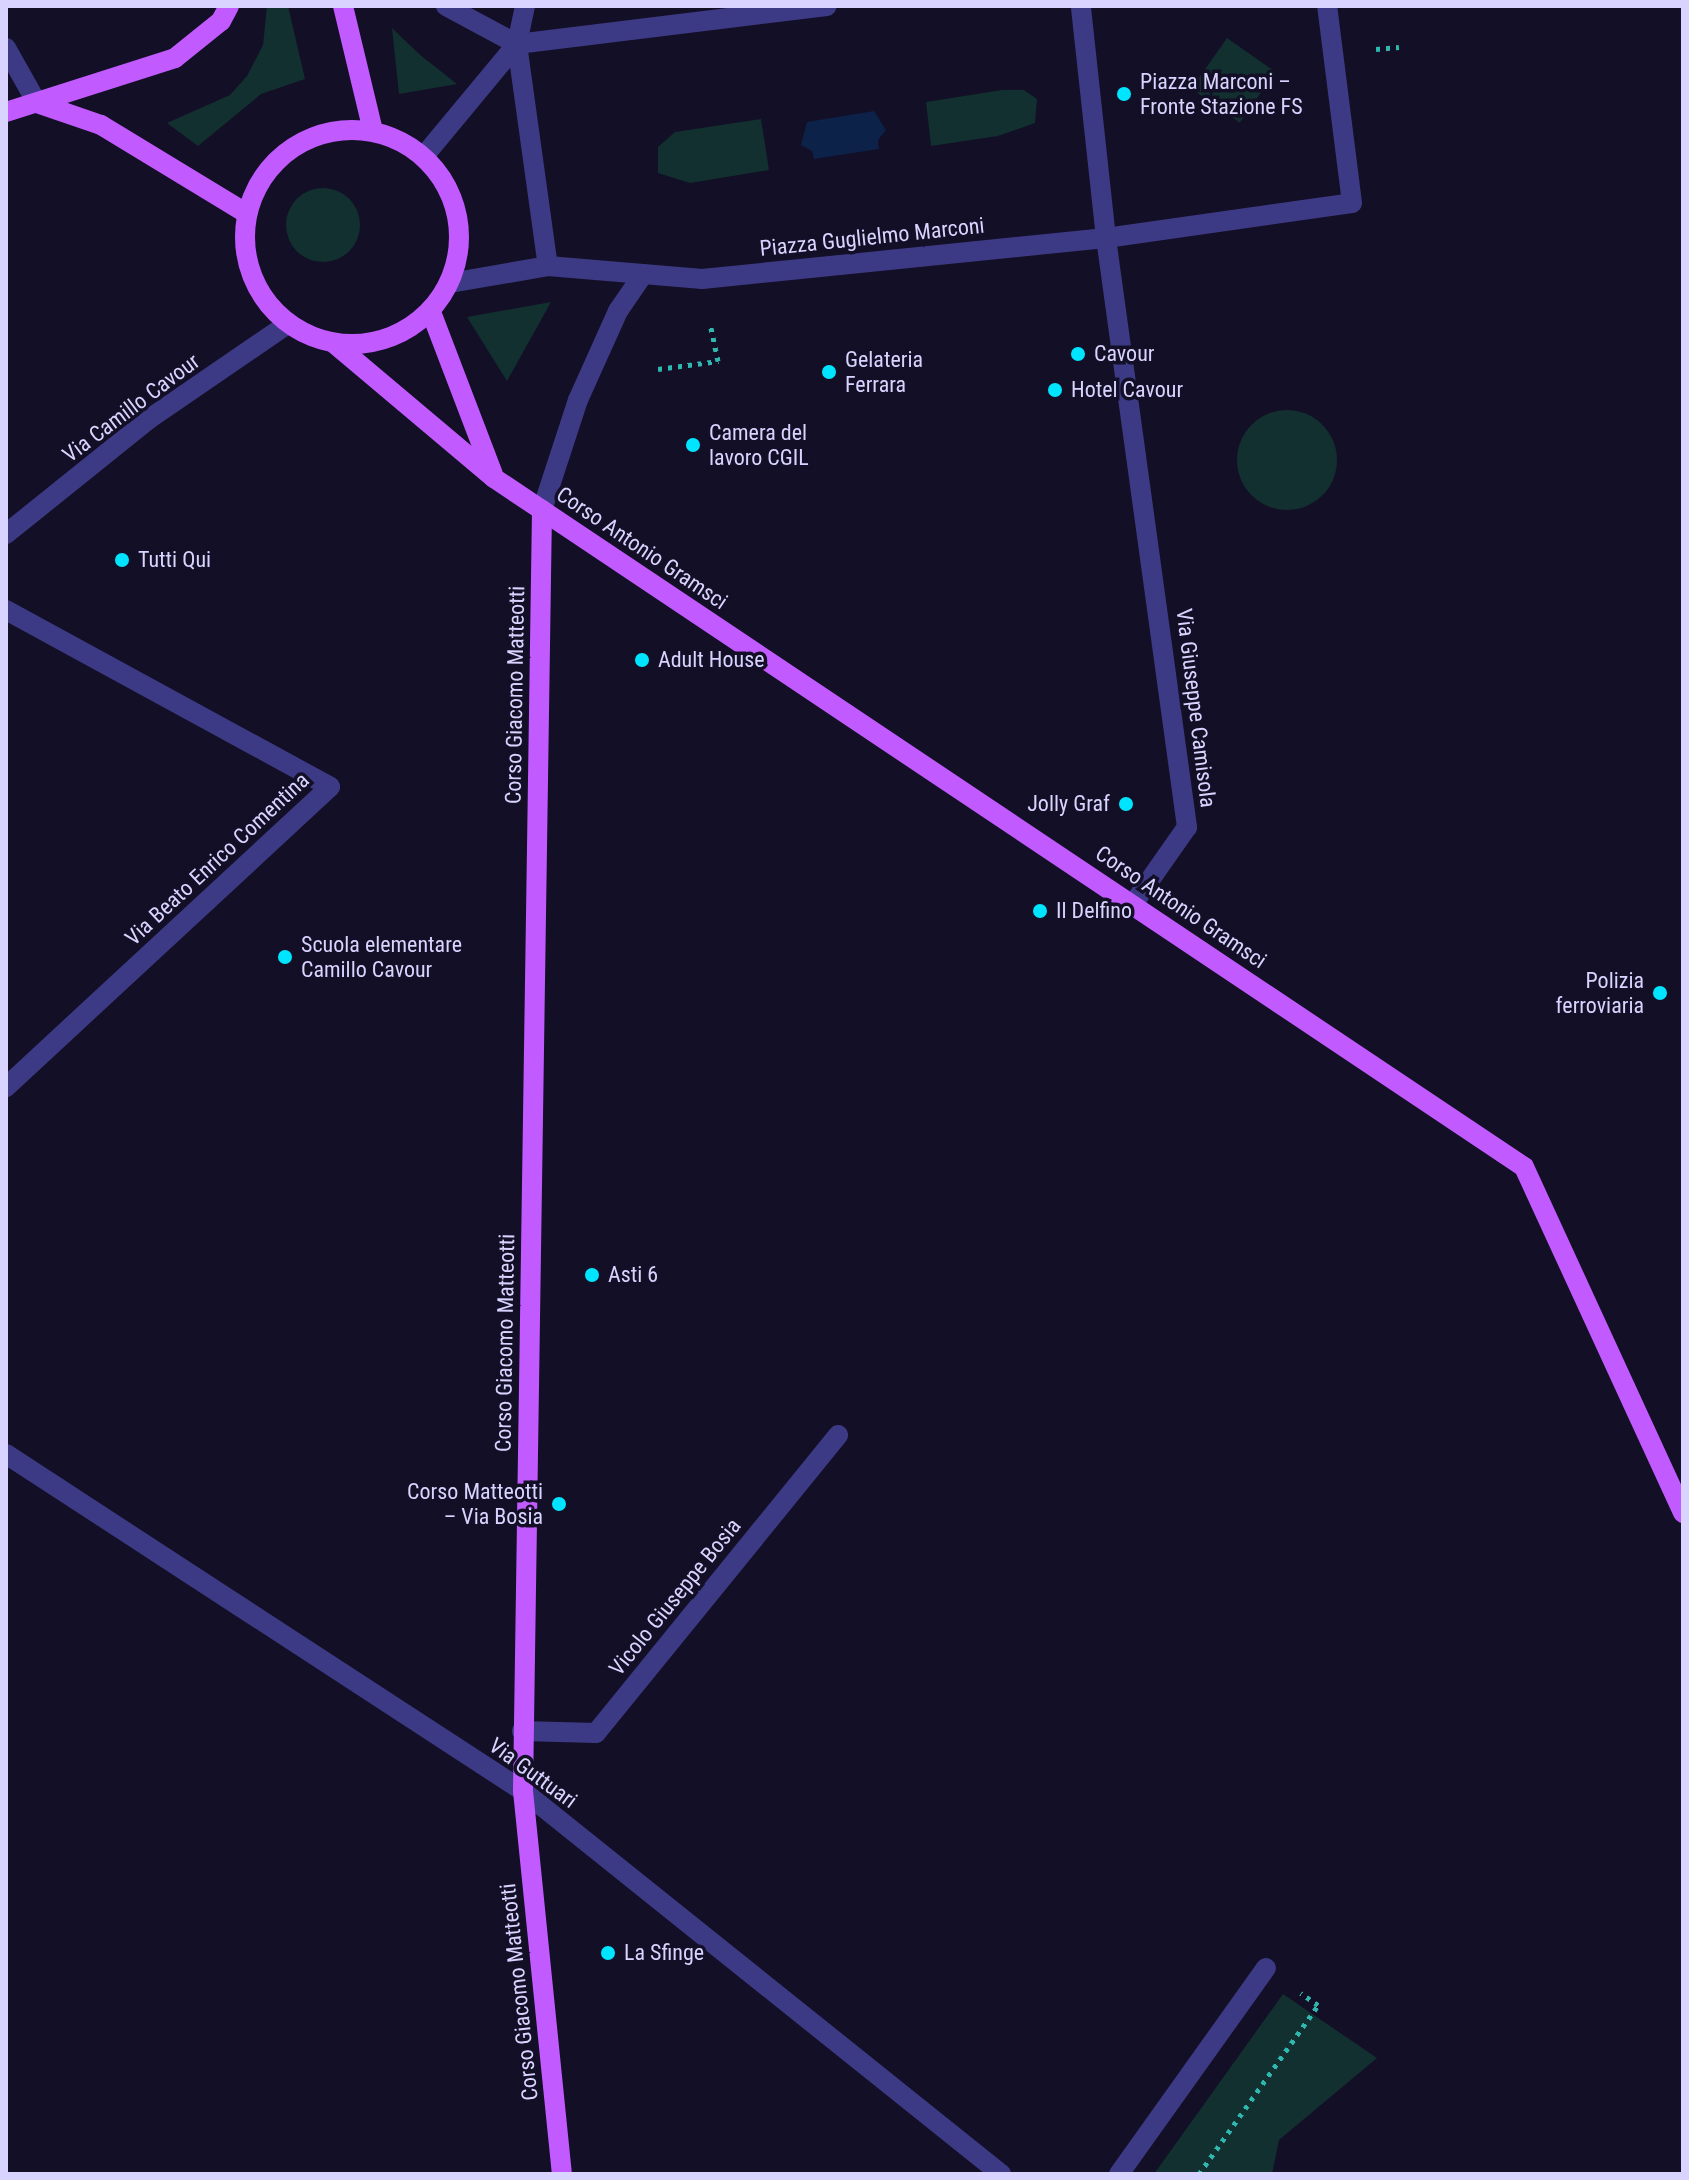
<!DOCTYPE html>
<meta charset="utf-8">
<style>
body{margin:0}
#map{position:relative;width:1689px;height:2180px;overflow:hidden;background:#130f26;font-family:"Roboto Condensed",sans-serif}
div>[style]{position:absolute}
.green>*{inset:0;background:#12302f;transform-origin:0 0}
.round{border-radius:50%}
.water>*{inset:0;background:#0c2248}
.path>*{height:5px;margin-top:-2.5px;transform-origin:0;background:repeating-linear-gradient(90deg,#2fb8b0 0 4px,transparent 0 10px)}
.lane>*{height:20px;margin:-10px;padding:0 10px;transform-origin:10px;border-radius:10px;background:#3d3a85}
.street>*{height:20px;margin:-10px;padding:0 10px;transform-origin:10px;border-radius:10px;background:#3d3a85}
.primary>*{height:20px;margin:-10px;padding:0 10px;transform-origin:10px;border-radius:10px;background:#c25bff}
.primary>.ring{margin:-10px;padding:0;box-sizing:content-box;background:none;border:20px solid #c25bff;border-radius:50%}
.dots>*{width:22px;height:22px;translate:-50% -50%;box-sizing:border-box;border:4px solid #130f26;border-radius:50%}
span{translate:-50% -50%;white-space:nowrap;text-align:center;line-height:1.15;-webkit-text-stroke:7px #130f26;paint-order:stroke}
.poi-label{font-size:22px;color:#d9d4ff}
.left{translate:0 -50%;text-align:left}
.right{translate:-100% -50%;text-align:right}
.street-label{font-size:22px;color:#d9d4ff}
.frame{position:absolute;inset:0;border:8px solid #d9d4ff;pointer-events:none}
</style>
<div id="map">
<div class="green">
<div style="clip-path:polygon(267px 6px,288px 6px,305px 79px,261px 94px,198px 146px,167px 123px,230px 95px,247px 76px,263px 45px)"></div>
<div style="clip-path:polygon(392px 28px,419px 54px,457px 84px,399px 94px)"></div>
<div style="left:1227px;top:38px;width:59px;height:62px;rotate:35deg"></div>
<div style="clip-path:polygon(1002px 90px,1024px 90px,1037px 99px,1035px 123px,998px 136px,931px 146px,926px 102px)"></div>
<div style="clip-path:polygon(761px 119px,769px 170px,690px 183px,658px 173px,658px 147px,675px 132px)"></div>
<div class="round" style="left:286px;top:188px;width:74px;height:74px"></div>
<div style="clip-path:polygon(551px 302px,507px 381px,467px 317px)"></div>
<div class="round" style="left:1237px;top:410px;width:100px;height:100px"></div>
<div style="clip-path:polygon(1283px 1994px,1377px 2058px,1279px 2140px,1272px 2174px,1154px 2174px)"></div>
</div>
<div class="water">
<div style="clip-path:polygon(874px 111px,886px 130px,878px 140px,879px 149px,814px 159px,812px 151px,801px 145px,807px 122px)"></div>
</div>
<div class="path">
<div style="left:1376px;top:49px;width:23px;rotate:-5deg"></div>
<div style="left:658px;top:369px;width:61px;rotate:-7.6deg"></div>
<div style="left:718px;top:361px;width:39px;rotate:-102deg"></div>
<div style="left:1199px;top:2174px;width:207px;rotate:-54.8deg"></div>
<div style="left:1318px;top:2005px;width:21px;rotate:-145deg"></div>
</div>
<div class="lane">
<div style="left:446px;top:6px;width:81px;rotate:28.2deg"></div>
<div style="left:6px;top:48px;width:63px;rotate:60.6deg"></div>
<div style="left:1106px;top:238px;width:248px;rotate:-8.1deg"></div>
<div style="left:1352px;top:203px;width:199px;rotate:-97.2deg"></div>
</div>
<div class="street">
<div style="left:525px;top:6px;width:39px;rotate:102deg"></div>
<div style="left:517px;top:44px;width:224px;rotate:82.1deg"></div>
<div style="left:424px;top:156px;width:146px;rotate:-50.3deg"></div>
<div style="left:517px;top:44px;width:312px;rotate:-7deg"></div>
<div style="left:1106px;top:238px;width:595px;rotate:82.17deg"></div>
<div style="left:1187px;top:827px;width:94px;rotate:125deg"></div>
<div style="left:450px;top:283px;width:99px;rotate:-9.8deg"></div>
<div style="left:548px;top:266px;width:155px;rotate:4.8deg"></div>
<div style="left:702px;top:279px;width:406px;rotate:-5.8deg"></div>
<div style="left:1106px;top:238px;width:233px;rotate:-96.2deg"></div>
<div style="left:542px;top:510px;width:116px;rotate:-71.9deg"></div>
<div style="left:578px;top:400px;width:98px;rotate:-65.8deg"></div>
<div style="left:618px;top:311px;width:42px;rotate:-55.6deg"></div>
<div style="left:6px;top:534px;width:184px;rotate:-38.8deg"></div>
<div style="left:149px;top:419px;width:168px;rotate:-34.4deg"></div>
<div style="left:6px;top:610px;width:369px;rotate:28.6deg"></div>
<div style="left:330px;top:787px;width:442px;rotate:137.2deg"></div>
<div style="left:6px;top:1454px;width:617px;rotate:33.1deg"></div>
<div style="left:523px;top:1791px;width:613px;rotate:38.7deg"></div>
<div style="left:522px;top:1731px;width:74px;rotate:1.5deg"></div>
<div style="left:596px;top:1733px;width:384px;rotate:-50.9deg"></div>
<div style="left:1119px;top:2174px;width:253px;rotate:-54.5deg"></div>
</div>
<div class="primary">
<div style="left:343px;top:6px;width:129px;rotate:76.5deg"></div>
<div style="left:37px;top:103px;width:68px;rotate:19deg"></div>
<div style="left:101px;top:125px;width:170px;rotate:31.3deg"></div>
<div style="left:6px;top:112px;width:177px;rotate:-17.7deg"></div>
<div style="left:175px;top:58px;width:59px;rotate:-38.8deg"></div>
<div style="left:221px;top:21px;width:17px;rotate:-62deg"></div>
<div class="ring" style="left:245px;top:130px;width:194px;height:194px"></div>
<div style="left:431px;top:312px;width:173px;rotate:69.1deg"></div>
<div style="left:335px;top:344px;width:208px;rotate:40.1deg"></div>
<div style="left:494px;top:478px;width:1239px;rotate:33.78deg"></div>
<div style="left:1524px;top:1167px;width:381px;rotate:65.3deg"></div>
<div style="left:542px;top:510px;width:1281px;rotate:90.85deg"></div>
<div style="left:523px;top:1791px;width:385px;rotate:84.2deg"></div>
</div>
<div class="dots">
<div style="left:1124px;top:94px;background:#00e5ff"></div>
<div style="left:1078px;top:354px;background:#00e5ff"></div>
<div style="left:829px;top:372px;background:#00e5ff"></div>
<div style="left:1055px;top:390px;background:#00e5ff"></div>
<div style="left:693px;top:445px;background:#00e5ff"></div>
<div style="left:122px;top:560px;background:#00e5ff"></div>
<div style="left:642px;top:660px;background:#00e5ff"></div>
<div style="left:1126px;top:804px;background:#00e5ff"></div>
<div style="left:1040px;top:911px;background:#00e5ff"></div>
<div style="left:285px;top:957px;background:#00e5ff"></div>
<div style="left:1660px;top:993px;background:#00e5ff"></div>
<div style="left:592px;top:1275px;background:#00e5ff"></div>
<div style="left:559px;top:1504px;background:#00e5ff"></div>
<div style="left:608px;top:1953px;background:#00e5ff"></div>
</div>
<div class="poi-label">
<span class="left" style="left:1140px;top:94px">Piazza Marconi –<br>Fronte Stazione FS</span>
<span class="left" style="left:1094px;top:354px">Cavour</span>
<span class="left" style="left:845px;top:372px">Gelateria<br>Ferrara</span>
<span class="left" style="left:1071px;top:390px">Hotel Cavour</span>
<span class="left" style="left:709px;top:445px">Camera del<br>lavoro CGIL</span>
<span class="left" style="left:138px;top:560px">Tutti Qui</span>
<span class="left" style="left:658px;top:660px">Adult House</span>
<span class="right" style="left:1110px;top:804px">Jolly Graf</span>
<span class="left" style="left:1056px;top:911px">Il Delfino</span>
<span class="left" style="left:301px;top:957px">Scuola elementare<br>Camillo Cavour</span>
<span class="right" style="left:1644px;top:993px">Polizia<br>ferroviaria</span>
<span class="left" style="left:608px;top:1275px">Asti 6</span>
<span class="right" style="left:543px;top:1504px">Corso Matteotti<br>– Via Bosia</span>
<span class="left" style="left:624px;top:1953px">La Sfinge</span>
</div>
<div class="street-label">
<span style="left:872px;top:237px;rotate:-6deg">Piazza Guglielmo Marconi</span>
<span style="left:131px;top:408px;rotate:-37deg">Via Camillo Cavour</span>
<span style="left:642px;top:548px;rotate:34deg">Corso Antonio Gramsci</span>
<span style="left:515px;top:695px;rotate:-89deg">Corso Giacomo Matteotti</span>
<span style="left:1196px;top:708px;rotate:83deg">Via Giuseppe Camisola</span>
<span style="left:217px;top:859px;rotate:-43deg">Via Beato Enrico Comentina</span>
<span style="left:1181px;top:907px;rotate:34deg">Corso Antonio Gramsci</span>
<span style="left:505px;top:1343px;rotate:-89deg">Corso Giacomo Matteotti</span>
<span style="left:675px;top:1597px;rotate:-51deg">Vicolo Giuseppe Bosia</span>
<span style="left:533px;top:1773px;rotate:36deg">Via Guttuari</span>
<span style="left:519px;top:1992px;rotate:-96deg">Corso Giacomo Matteotti</span>
</div>
<div class="frame"></div>
</div>
